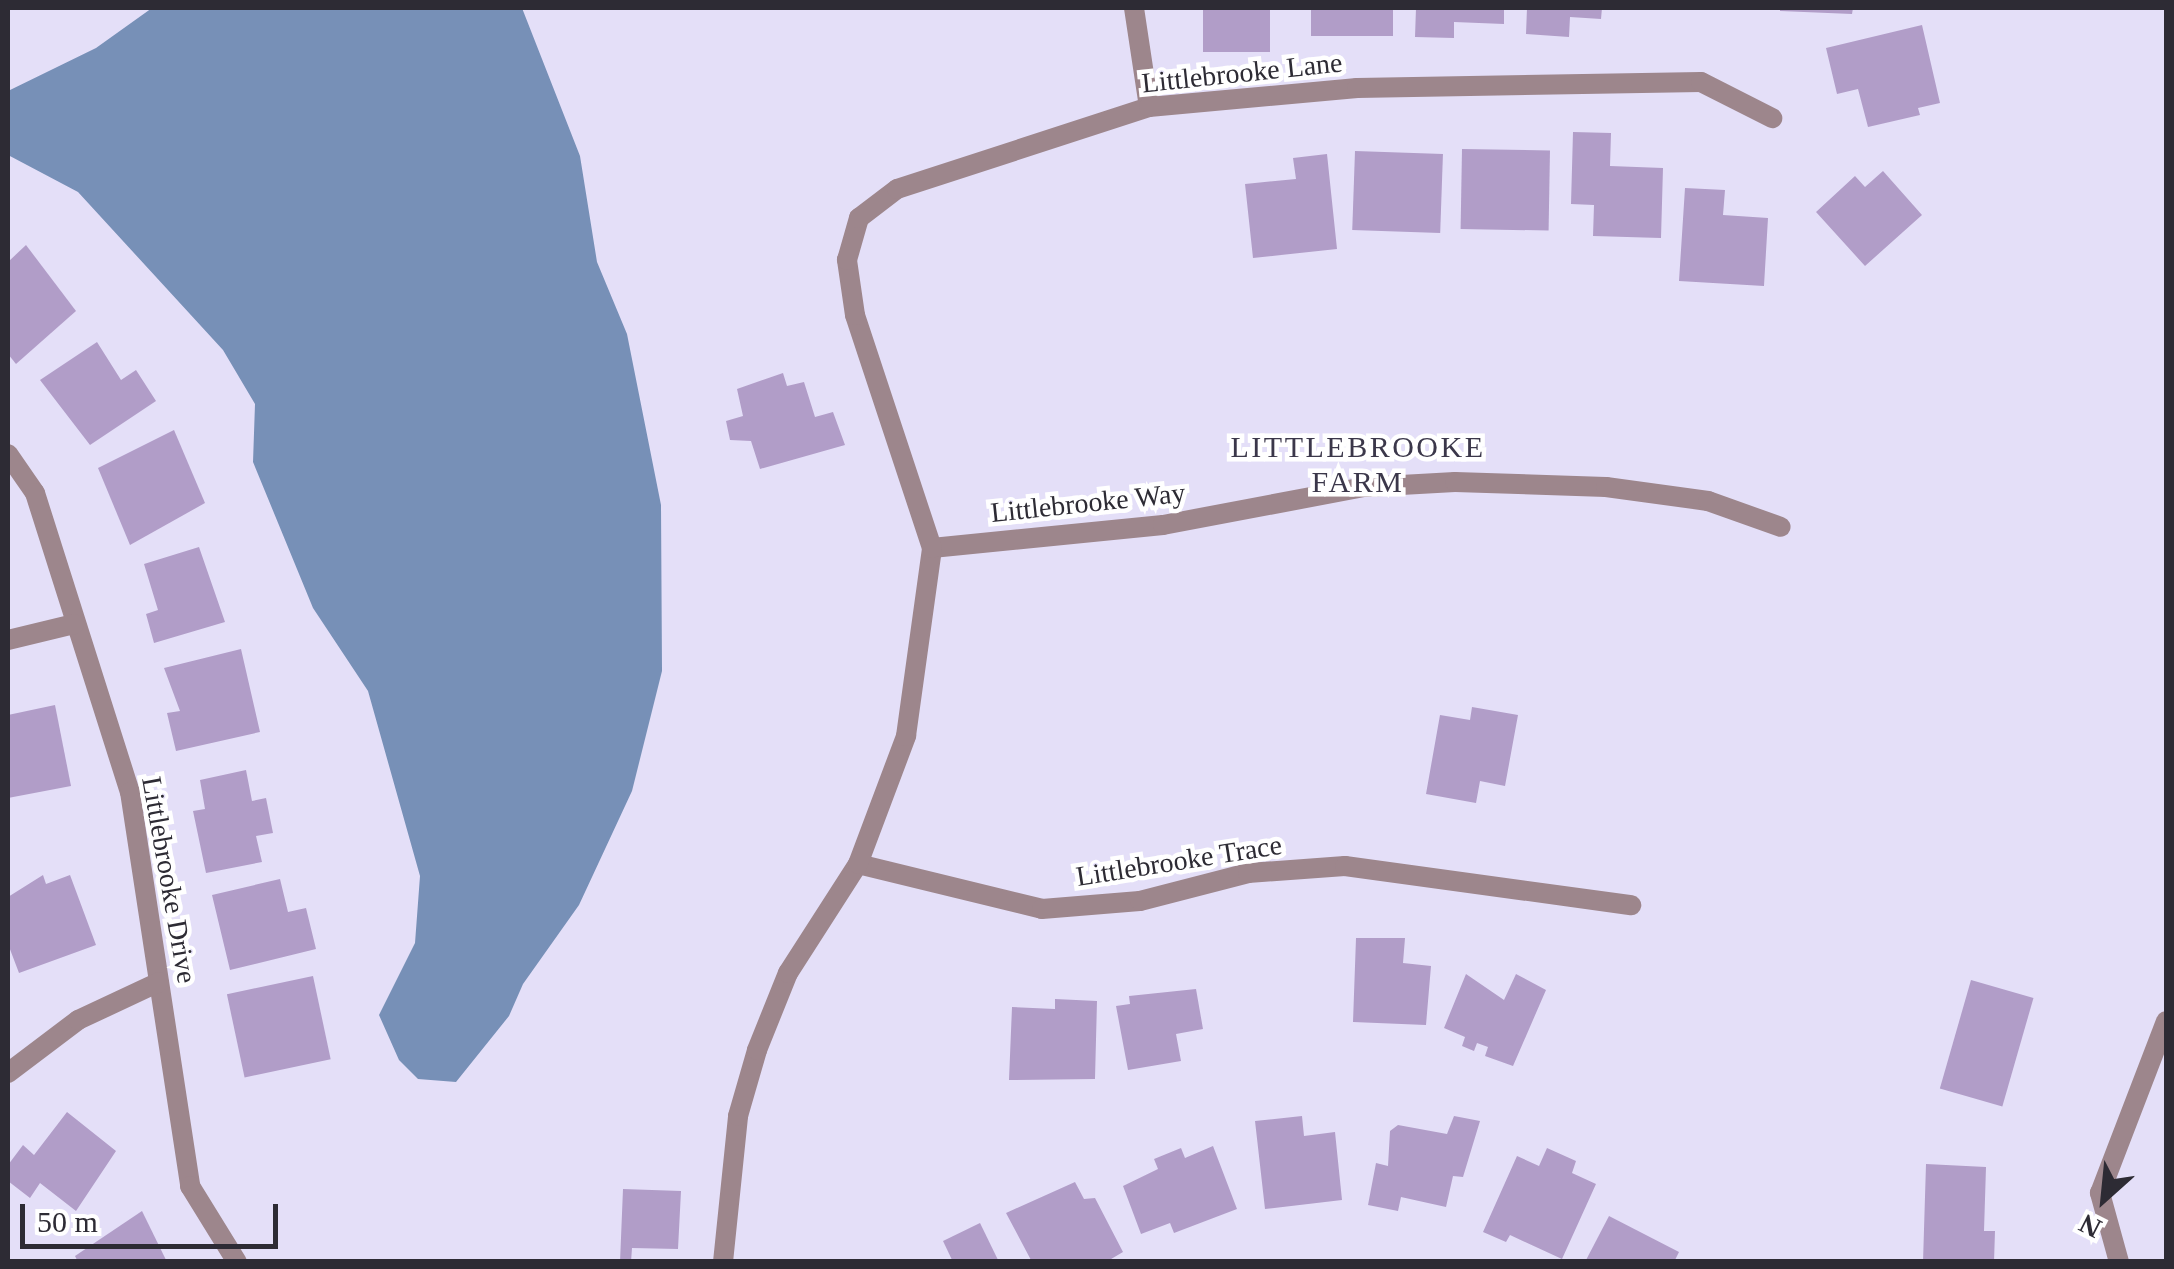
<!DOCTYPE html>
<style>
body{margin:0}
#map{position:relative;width:2174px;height:1269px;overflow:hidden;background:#e4dff8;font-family:Georgia,serif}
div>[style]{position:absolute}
.water>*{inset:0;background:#7790b7}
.building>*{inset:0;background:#b19dc8;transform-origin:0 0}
.minor>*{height:20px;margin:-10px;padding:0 10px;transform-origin:10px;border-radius:10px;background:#9d868c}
span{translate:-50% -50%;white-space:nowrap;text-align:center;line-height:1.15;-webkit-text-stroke:9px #fff;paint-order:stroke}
.street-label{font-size:28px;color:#2d2b34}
.neighbourhood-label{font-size:30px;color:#3b374a;letter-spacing:2.5px}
.frame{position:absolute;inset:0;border:10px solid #2d2b34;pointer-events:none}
.north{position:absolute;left:2054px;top:1149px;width:100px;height:100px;-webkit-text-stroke:8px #fff;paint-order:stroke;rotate:207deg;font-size:28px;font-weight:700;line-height:40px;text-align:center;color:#2d2b34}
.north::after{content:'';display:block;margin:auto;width:35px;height:45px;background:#2d2b34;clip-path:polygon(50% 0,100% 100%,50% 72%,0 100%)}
.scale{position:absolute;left:20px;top:1204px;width:258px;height:45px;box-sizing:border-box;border:5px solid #2d2b34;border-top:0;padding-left:12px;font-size:30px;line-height:35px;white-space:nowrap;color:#2d2b34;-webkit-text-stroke:8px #fff;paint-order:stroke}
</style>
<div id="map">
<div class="water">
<div style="clip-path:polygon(152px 8px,522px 8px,580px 156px,597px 262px,627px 334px,661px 505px,662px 671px,632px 791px,579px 905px,523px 984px,509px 1016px,456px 1082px,418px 1079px,399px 1060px,379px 1015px,415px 943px,420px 876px,368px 691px,313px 608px,253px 462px,255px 404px,223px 350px,78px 192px,8px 155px,8px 91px,96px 48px)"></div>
</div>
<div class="building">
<div style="left:1203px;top:8px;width:67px;height:44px"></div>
<div style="left:1311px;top:8px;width:82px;height:28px"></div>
<div style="clip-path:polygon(1416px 8px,1504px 8px,1504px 24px,1454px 22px,1454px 38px,1415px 37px)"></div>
<div style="clip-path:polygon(1527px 8px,1602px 8px,1601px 19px,1570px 17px,1569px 37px,1526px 34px)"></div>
<div style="clip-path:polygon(1780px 8px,1853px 8px,1852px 14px,1780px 11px)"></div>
<div style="clip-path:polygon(1922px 25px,1940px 103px,1918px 108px,1920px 115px,1868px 127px,1858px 89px,1837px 94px,1826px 48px)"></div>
<div style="clip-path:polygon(1573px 132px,1611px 133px,1610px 166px,1663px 168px,1661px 238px,1593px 236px,1594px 205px,1571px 204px)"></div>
<div style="left:1462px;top:149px;width:88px;height:80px;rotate:1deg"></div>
<div style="left:1355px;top:151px;width:88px;height:79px;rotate:2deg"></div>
<div style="clip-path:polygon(1327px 154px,1337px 249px,1253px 258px,1245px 184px,1296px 179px,1293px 158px)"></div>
<div style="clip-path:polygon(1883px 171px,1922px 215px,1865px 266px,1816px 212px,1855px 176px,1865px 187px)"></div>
<div style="clip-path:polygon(1685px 188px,1725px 190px,1723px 215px,1768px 218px,1764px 286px,1679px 281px)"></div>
<div style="clip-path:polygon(26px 245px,76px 311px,16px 364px,8px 354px,8px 262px)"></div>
<div style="clip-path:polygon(97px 342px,121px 380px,136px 370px,156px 401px,90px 445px,40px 380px)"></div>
<div style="clip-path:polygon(783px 373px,787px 386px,804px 382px,815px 417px,833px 412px,845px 445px,760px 469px,751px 441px,730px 440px,726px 421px,743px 416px,737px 389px)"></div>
<div style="clip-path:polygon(174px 430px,205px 503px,130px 545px,98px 468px)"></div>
<div style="clip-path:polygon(199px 547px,225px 622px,154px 643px,146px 614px,158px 610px,144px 564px)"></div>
<div style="clip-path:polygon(241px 649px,260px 732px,176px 751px,167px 713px,180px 711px,164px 668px)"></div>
<div style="clip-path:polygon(55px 705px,71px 786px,8px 798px,8px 715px)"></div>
<div style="clip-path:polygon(1472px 707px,1518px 715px,1505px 786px,1480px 781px,1476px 803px,1426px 794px,1440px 715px,1470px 720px)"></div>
<div style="clip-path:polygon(246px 770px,252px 801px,266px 798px,273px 833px,256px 836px,262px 862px,206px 873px,193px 811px,205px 809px,200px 780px)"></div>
<div style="clip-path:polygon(43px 875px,46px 884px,70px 875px,96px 945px,19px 973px,8px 944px,8px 897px)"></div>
<div style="clip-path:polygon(280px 879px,288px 912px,306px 908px,316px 949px,230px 970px,212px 895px)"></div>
<div style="clip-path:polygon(1356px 938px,1405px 938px,1403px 963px,1431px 966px,1426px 1025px,1353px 1022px)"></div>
<div style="clip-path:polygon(1466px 974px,1504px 1000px,1516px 974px,1546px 990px,1513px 1066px,1485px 1056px,1488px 1047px,1477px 1043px,1474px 1051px,1462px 1046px,1465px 1037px,1444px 1028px)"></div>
<div style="left:313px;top:976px;width:85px;height:88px;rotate:78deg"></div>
<div style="left:1971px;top:980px;width:65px;height:113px;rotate:16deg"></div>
<div style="clip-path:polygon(1196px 989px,1203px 1029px,1176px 1034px,1181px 1061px,1128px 1070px,1116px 1006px,1130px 1004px,1129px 996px)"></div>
<div style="clip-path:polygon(1055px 999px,1097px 1001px,1095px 1079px,1009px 1080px,1012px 1007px,1055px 1009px)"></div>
<div style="clip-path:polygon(67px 1112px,116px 1151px,76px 1211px,40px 1183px,30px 1198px,8px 1181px,8px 1165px,23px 1145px,34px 1155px)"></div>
<div style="clip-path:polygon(1302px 1116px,1304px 1136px,1335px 1132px,1342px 1200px,1265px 1209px,1255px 1121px)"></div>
<div style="clip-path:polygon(1454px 1116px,1480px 1121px,1463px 1177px,1453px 1176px,1446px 1207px,1401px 1197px,1398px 1211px,1368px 1205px,1376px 1163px,1388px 1166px,1390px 1131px,1398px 1125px,1447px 1134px)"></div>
<div style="clip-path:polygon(1213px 1146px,1237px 1209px,1174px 1233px,1170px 1223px,1141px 1234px,1123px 1186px,1158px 1169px,1154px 1159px,1181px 1148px,1185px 1158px)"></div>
<div style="clip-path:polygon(1547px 1148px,1576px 1161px,1572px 1173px,1596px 1184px,1562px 1259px,1510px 1235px,1506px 1242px,1483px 1232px,1517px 1156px,1539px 1166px)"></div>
<div style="clip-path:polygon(1926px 1164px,1986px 1167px,1984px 1231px,1995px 1231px,1994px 1262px,1923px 1262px)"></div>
<div style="clip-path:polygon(1075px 1182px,1084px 1199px,1095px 1198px,1123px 1252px,1106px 1262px,1032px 1262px,1006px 1213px)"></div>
<div style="clip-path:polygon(623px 1189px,681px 1191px,678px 1249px,632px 1248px,631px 1262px,620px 1262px)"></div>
<div style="clip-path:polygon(142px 1211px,167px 1262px,78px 1262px,75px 1256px)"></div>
<div style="clip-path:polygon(1609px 1216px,1679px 1252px,1674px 1262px,1585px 1262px)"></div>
<div style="clip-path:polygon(980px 1223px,999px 1262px,953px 1262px,943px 1241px)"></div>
</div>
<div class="minor">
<div style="left:1134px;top:8px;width:100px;rotate:81.4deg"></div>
<div style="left:8px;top:454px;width:47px;rotate:55.3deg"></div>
<div style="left:35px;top:493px;width:314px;rotate:72.4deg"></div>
<div style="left:130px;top:792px;width:399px;rotate:81.3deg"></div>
<div style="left:190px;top:1186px;width:89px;rotate:58.3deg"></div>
<div style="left:932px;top:548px;width:232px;rotate:-5.7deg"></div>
<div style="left:1163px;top:525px;width:206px;rotate:-10.7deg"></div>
<div style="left:1365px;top:487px;width:90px;rotate:-3.2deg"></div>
<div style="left:1455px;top:482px;width:151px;rotate:1.9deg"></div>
<div style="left:1606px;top:487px;width:103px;rotate:7.8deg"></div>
<div style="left:1708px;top:501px;width:77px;rotate:19.6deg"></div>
<div style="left:8px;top:640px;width:68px;rotate:-13.6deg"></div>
<div style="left:858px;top:864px;width:189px;rotate:13.7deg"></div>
<div style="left:1042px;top:909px;width:98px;rotate:-4.7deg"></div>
<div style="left:1140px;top:901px;width:112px;rotate:-14.5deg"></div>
<div style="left:1248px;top:873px;width:97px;rotate:-4.1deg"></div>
<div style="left:1345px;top:866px;width:289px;rotate:7.8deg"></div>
<div style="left:8px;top:1073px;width:88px;rotate:-37.1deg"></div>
<div style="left:78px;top:1020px;width:89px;rotate:-25.1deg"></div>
<div style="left:723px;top:1262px;width:147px;rotate:-84.1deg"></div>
<div style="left:738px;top:1116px;width:69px;rotate:-73.9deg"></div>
<div style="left:757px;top:1050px;width:83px;rotate:-68.1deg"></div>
<div style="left:788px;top:973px;width:130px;rotate:-57.3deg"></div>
<div style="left:858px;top:864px;width:137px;rotate:-69.4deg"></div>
<div style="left:906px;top:736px;width:190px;rotate:-82.1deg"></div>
<div style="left:932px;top:548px;width:245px;rotate:-108.3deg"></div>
<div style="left:855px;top:315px;width:56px;rotate:-98.3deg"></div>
<div style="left:847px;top:260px;width:44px;rotate:-74.1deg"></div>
<div style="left:859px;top:218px;width:48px;rotate:-37.3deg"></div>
<div style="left:897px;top:189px;width:265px;rotate:-18deg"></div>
<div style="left:1149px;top:107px;width:209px;rotate:-5.2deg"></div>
<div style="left:1357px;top:88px;width:344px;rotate:-1deg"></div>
<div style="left:1701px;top:82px;width:80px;rotate:26.9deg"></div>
<div style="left:2119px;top:1262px;width:72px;rotate:-105.4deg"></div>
<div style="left:2100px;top:1193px;width:184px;rotate:-69deg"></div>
</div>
<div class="street-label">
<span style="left:1242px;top:73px;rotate:-6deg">Littlebrooke Lane</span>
<span style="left:1088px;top:503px;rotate:-6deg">Littlebrooke Way</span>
<span style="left:1179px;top:861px;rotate:-9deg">Littlebrooke Trace</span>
<span style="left:169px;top:880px;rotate:80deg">Littlebrooke Drive</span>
</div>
<div class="neighbourhood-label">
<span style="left:1358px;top:464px">LITTLEBROOKE<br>FARM</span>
</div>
<div class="frame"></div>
<div class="north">N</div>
<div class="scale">50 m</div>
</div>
